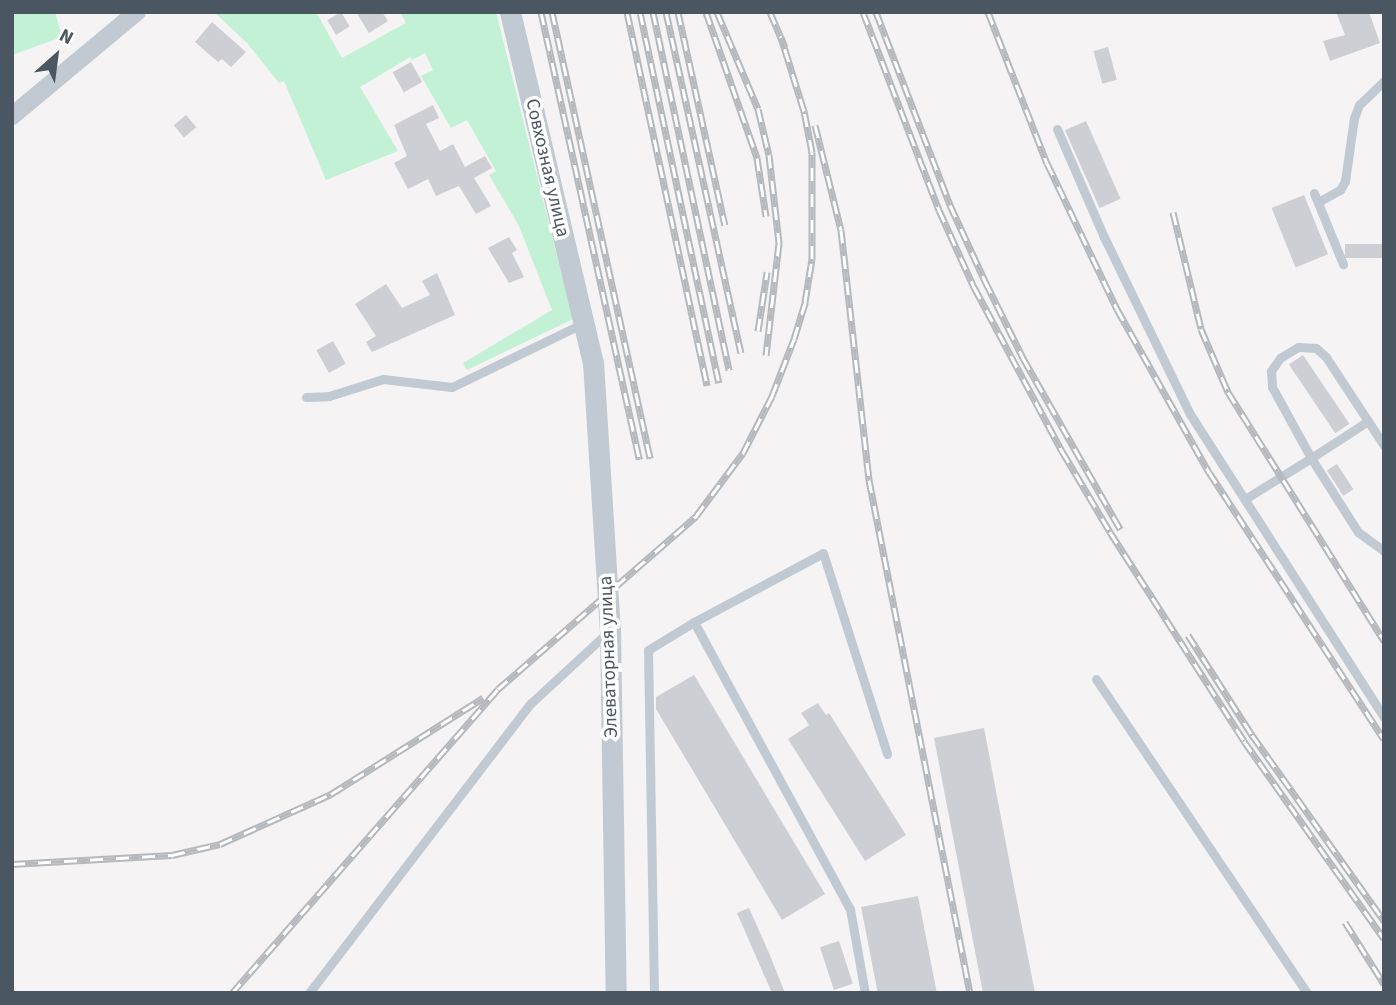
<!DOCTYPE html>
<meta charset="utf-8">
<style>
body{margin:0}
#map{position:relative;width:1396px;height:1005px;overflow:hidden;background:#f5f3f3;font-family:"Source Sans 3",sans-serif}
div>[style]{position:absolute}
.green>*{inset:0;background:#c3f1d5}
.building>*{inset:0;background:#cdcfd5;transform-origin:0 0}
.service>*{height:9px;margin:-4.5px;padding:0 4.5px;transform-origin:4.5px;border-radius:4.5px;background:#c1cad2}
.minor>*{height:18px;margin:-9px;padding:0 9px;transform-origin:9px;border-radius:9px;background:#c1cad2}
.tertiary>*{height:21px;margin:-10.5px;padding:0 10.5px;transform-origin:10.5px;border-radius:10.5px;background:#c1cad2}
.rail>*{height:7px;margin-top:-3.5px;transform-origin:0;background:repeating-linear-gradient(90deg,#fff 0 13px,#b5b8bd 0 26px);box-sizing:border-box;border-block:2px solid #b5b8bd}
span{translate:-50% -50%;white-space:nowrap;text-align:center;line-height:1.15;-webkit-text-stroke:7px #fff;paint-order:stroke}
.street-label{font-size:19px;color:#4a5661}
.frame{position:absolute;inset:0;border:14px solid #4a5661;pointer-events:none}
.north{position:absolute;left:21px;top:21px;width:70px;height:70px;-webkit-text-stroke:5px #fff;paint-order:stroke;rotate:28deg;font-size:19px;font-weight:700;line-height:28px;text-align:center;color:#4a5661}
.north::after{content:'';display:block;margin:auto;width:24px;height:32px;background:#4a5661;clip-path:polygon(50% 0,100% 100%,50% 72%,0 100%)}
</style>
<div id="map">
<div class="green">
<div style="clip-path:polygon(12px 12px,55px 12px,62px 37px,12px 55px)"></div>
<div style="clip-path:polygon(214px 12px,316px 12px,342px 58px,406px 23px,400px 12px,496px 12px,573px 319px,467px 370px,463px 363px,552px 310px,518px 224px,489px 175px,496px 171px,467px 120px,451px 128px,421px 76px,433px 70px,425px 53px,412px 60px,410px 57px,360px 87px,398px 151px,326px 180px,284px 81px,279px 83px,247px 43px)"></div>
</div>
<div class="building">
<div style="left:341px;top:12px;width:17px;height:16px;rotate:59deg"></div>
<div style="clip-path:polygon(356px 12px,382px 12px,388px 21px,369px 33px)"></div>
<div style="clip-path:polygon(1336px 12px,1369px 12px,1380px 43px,1330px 61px,1323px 41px,1345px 35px)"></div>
<div style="clip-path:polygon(212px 22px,246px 52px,231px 67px,222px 59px,218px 62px,195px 42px)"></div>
<div style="left:1108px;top:47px;width:34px;height:15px;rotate:75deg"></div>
<div style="left:411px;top:62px;width:23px;height:21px;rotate:61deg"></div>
<div style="clip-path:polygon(433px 105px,439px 118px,426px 124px,440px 151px,453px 144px,465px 167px,485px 156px,492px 168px,474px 178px,491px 206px,476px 214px,459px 186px,436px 196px,428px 179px,408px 189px,394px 163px,407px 156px,394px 125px)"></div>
<div style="left:186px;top:115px;width:16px;height:16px;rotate:50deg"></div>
<div style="left:1086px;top:121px;width:85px;height:23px;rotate:66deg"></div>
<div style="left:1304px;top:195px;width:64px;height:35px;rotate:68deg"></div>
<div style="clip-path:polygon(509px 237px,517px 250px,512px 253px,524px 277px,509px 283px,488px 248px)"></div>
<div style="left:1384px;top:244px;width:14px;height:39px;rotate:90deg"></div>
<div style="clip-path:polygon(437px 273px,455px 315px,372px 352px,366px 342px,376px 336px,355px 304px,386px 284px,402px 308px,430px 295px,422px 281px)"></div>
<div style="left:333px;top:341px;width:26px;height:19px;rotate:61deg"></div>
<div style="left:1303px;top:355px;width:83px;height:17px;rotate:56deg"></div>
<div style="left:1337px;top:464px;width:30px;height:12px;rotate:57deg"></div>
<div style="clip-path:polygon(694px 675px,825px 894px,782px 920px,656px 709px,656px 697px)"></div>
<div style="clip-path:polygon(818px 703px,826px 715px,829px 713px,906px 835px,865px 861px,788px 739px,809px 725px,801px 713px)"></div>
<div style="clip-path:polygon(984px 728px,1015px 891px,1035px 993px,983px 993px,934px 738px)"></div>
<div style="left:918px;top:896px;width:99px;height:58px;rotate:79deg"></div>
<div style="clip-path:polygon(749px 908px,769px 953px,785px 993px,772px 993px,737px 913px)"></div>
<div style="left:839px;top:941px;width:45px;height:20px;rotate:72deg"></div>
</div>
<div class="service">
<div style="left:1057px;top:129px;width:118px;rotate:66.5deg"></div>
<div style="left:1104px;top:237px;width:197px;rotate:64.1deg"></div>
<div style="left:1190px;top:414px;width:360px;rotate:57.4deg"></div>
<div style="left:1314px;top:193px;width:77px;rotate:67.8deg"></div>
<div style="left:1318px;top:202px;width:25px;rotate:-29deg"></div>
<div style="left:1340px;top:190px;width:10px;rotate:-61deg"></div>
<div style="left:1345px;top:181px;width:64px;rotate:-81.9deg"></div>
<div style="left:1354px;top:118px;width:14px;rotate:-69deg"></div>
<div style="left:1359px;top:105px;width:35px;rotate:-44deg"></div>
<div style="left:306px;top:397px;width:23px;rotate:-2deg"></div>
<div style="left:329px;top:396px;width:57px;rotate:-17.5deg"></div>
<div style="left:383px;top:379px;width:69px;rotate:6.6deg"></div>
<div style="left:452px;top:387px;width:147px;rotate:-25.9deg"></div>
<div style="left:1368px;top:421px;width:30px;rotate:57deg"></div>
<div style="left:1245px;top:499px;width:78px;rotate:-31.8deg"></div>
<div style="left:1311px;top:458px;width:68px;rotate:-33deg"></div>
<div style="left:1368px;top:421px;width:77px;rotate:-123.3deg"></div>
<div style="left:1326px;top:357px;width:13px;rotate:-138deg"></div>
<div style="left:1316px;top:348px;width:18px;rotate:-177deg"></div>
<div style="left:1298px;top:347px;width:21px;rotate:149deg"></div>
<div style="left:1280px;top:358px;width:16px;rotate:125deg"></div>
<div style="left:1271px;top:371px;width:16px;rotate:86deg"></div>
<div style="left:1272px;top:387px;width:81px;rotate:61.2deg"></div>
<div style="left:1311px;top:458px;width:88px;rotate:57.6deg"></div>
<div style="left:1358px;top:532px;width:32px;rotate:36deg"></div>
<div style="left:694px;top:622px;width:146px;rotate:-28.1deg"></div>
<div style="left:823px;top:553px;width:211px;rotate:72.3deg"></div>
<div style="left:1096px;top:679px;width:378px;rotate:56.1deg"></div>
<div style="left:309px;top:993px;width:364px;rotate:-52.6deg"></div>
<div style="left:530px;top:704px;width:108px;rotate:-42.7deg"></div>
<div style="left:654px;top:993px;width:343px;rotate:-91deg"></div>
<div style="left:648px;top:650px;width:54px;rotate:-31.3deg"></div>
<div style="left:694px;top:622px;width:327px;rotate:61.5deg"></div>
<div style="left:850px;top:909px;width:85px;rotate:79.9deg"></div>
</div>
<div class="minor">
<div style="left:12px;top:116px;width:163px;rotate:-39.8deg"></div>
</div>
<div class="tertiary">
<div style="left:510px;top:12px;width:360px;rotate:76.7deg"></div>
<div style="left:593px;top:362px;width:269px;rotate:86.4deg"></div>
<div style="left:610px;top:630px;width:363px;rotate:89.1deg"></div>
</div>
<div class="rail">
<div style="left:541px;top:12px;width:458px;rotate:77.6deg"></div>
<div style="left:552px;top:12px;width:457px;rotate:77.6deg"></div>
<div style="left:627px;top:12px;width:382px;rotate:77.9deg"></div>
<div style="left:640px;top:12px;width:379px;rotate:78deg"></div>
<div style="left:653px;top:12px;width:366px;rotate:78deg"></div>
<div style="left:666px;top:12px;width:349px;rotate:77.6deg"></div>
<div style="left:678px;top:12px;width:218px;rotate:77.6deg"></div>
<div style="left:706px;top:12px;width:155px;rotate:70.7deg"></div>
<div style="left:757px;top:158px;width:59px;rotate:81.2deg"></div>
<div style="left:717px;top:12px;width:105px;rotate:67.1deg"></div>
<div style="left:758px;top:109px;width:47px;rotate:76.6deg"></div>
<div style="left:769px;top:155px;width:89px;rotate:83.5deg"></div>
<div style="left:779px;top:243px;width:113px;rotate:96.6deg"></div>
<div style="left:770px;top:12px;width:38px;rotate:67deg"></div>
<div style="left:863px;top:12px;width:212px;rotate:69deg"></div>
<div style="left:939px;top:210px;width:85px;rotate:65.6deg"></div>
<div style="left:974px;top:287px;width:186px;rotate:61.8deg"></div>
<div style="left:1062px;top:451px;width:94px;rotate:59.3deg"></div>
<div style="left:1110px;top:532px;width:248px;rotate:57.3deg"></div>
<div style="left:1244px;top:741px;width:242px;rotate:54.7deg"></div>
<div style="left:876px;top:12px;width:207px;rotate:69deg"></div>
<div style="left:950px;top:205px;width:84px;rotate:65.3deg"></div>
<div style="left:985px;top:281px;width:86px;rotate:63.7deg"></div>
<div style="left:1023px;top:358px;width:197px;rotate:60.4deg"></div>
<div style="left:988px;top:12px;width:162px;rotate:68.7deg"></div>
<div style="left:1047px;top:163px;width:162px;rotate:64.4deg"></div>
<div style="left:1117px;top:309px;width:187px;rotate:60.6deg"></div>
<div style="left:1209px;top:472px;width:319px;rotate:56.8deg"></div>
<div style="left:815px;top:125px;width:108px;rotate:76.1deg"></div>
<div style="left:841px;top:230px;width:252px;rotate:83.6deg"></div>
<div style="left:869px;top:480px;width:523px;rotate:78.86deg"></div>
<div style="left:1173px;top:212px;width:120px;rotate:76.5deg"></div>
<div style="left:1201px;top:329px;width:69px;rotate:66.8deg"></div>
<div style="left:1228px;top:392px;width:294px;rotate:57.9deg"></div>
<div style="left:758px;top:331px;width:60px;rotate:-81.3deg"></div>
<div style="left:1188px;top:635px;width:119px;rotate:57.4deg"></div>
<div style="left:1252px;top:735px;width:228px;rotate:54.6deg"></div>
<div style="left:12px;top:864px;width:160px;rotate:-3.2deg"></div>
<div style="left:172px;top:855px;width:49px;rotate:-12.9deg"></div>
<div style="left:220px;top:844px;width:122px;rotate:-24.2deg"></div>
<div style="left:331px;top:794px;width:180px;rotate:-32.3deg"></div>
<div style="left:1345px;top:922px;width:73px;rotate:57.8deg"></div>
<div style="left:232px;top:993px;width:404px;rotate:-48.8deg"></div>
<div style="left:498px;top:689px;width:263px;rotate:-41.1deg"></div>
<div style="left:696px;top:516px;width:79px;rotate:-53.3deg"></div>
<div style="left:743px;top:453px;width:64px;rotate:-63deg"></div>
<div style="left:772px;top:396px;width:61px;rotate:-68.9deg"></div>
<div style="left:794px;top:339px;width:39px;rotate:-73deg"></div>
<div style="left:805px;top:302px;width:44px;rotate:-80.8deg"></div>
<div style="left:812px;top:259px;width:107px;rotate:-90deg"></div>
<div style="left:812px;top:152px;width:42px;rotate:-101deg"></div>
<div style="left:804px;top:111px;width:77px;rotate:-107.3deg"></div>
</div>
<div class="street-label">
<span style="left:547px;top:168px;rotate:77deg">Совхозная улица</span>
<span style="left:609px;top:657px;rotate:-92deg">Элеваторная улица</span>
</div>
<div class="frame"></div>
<div class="north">N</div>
</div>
